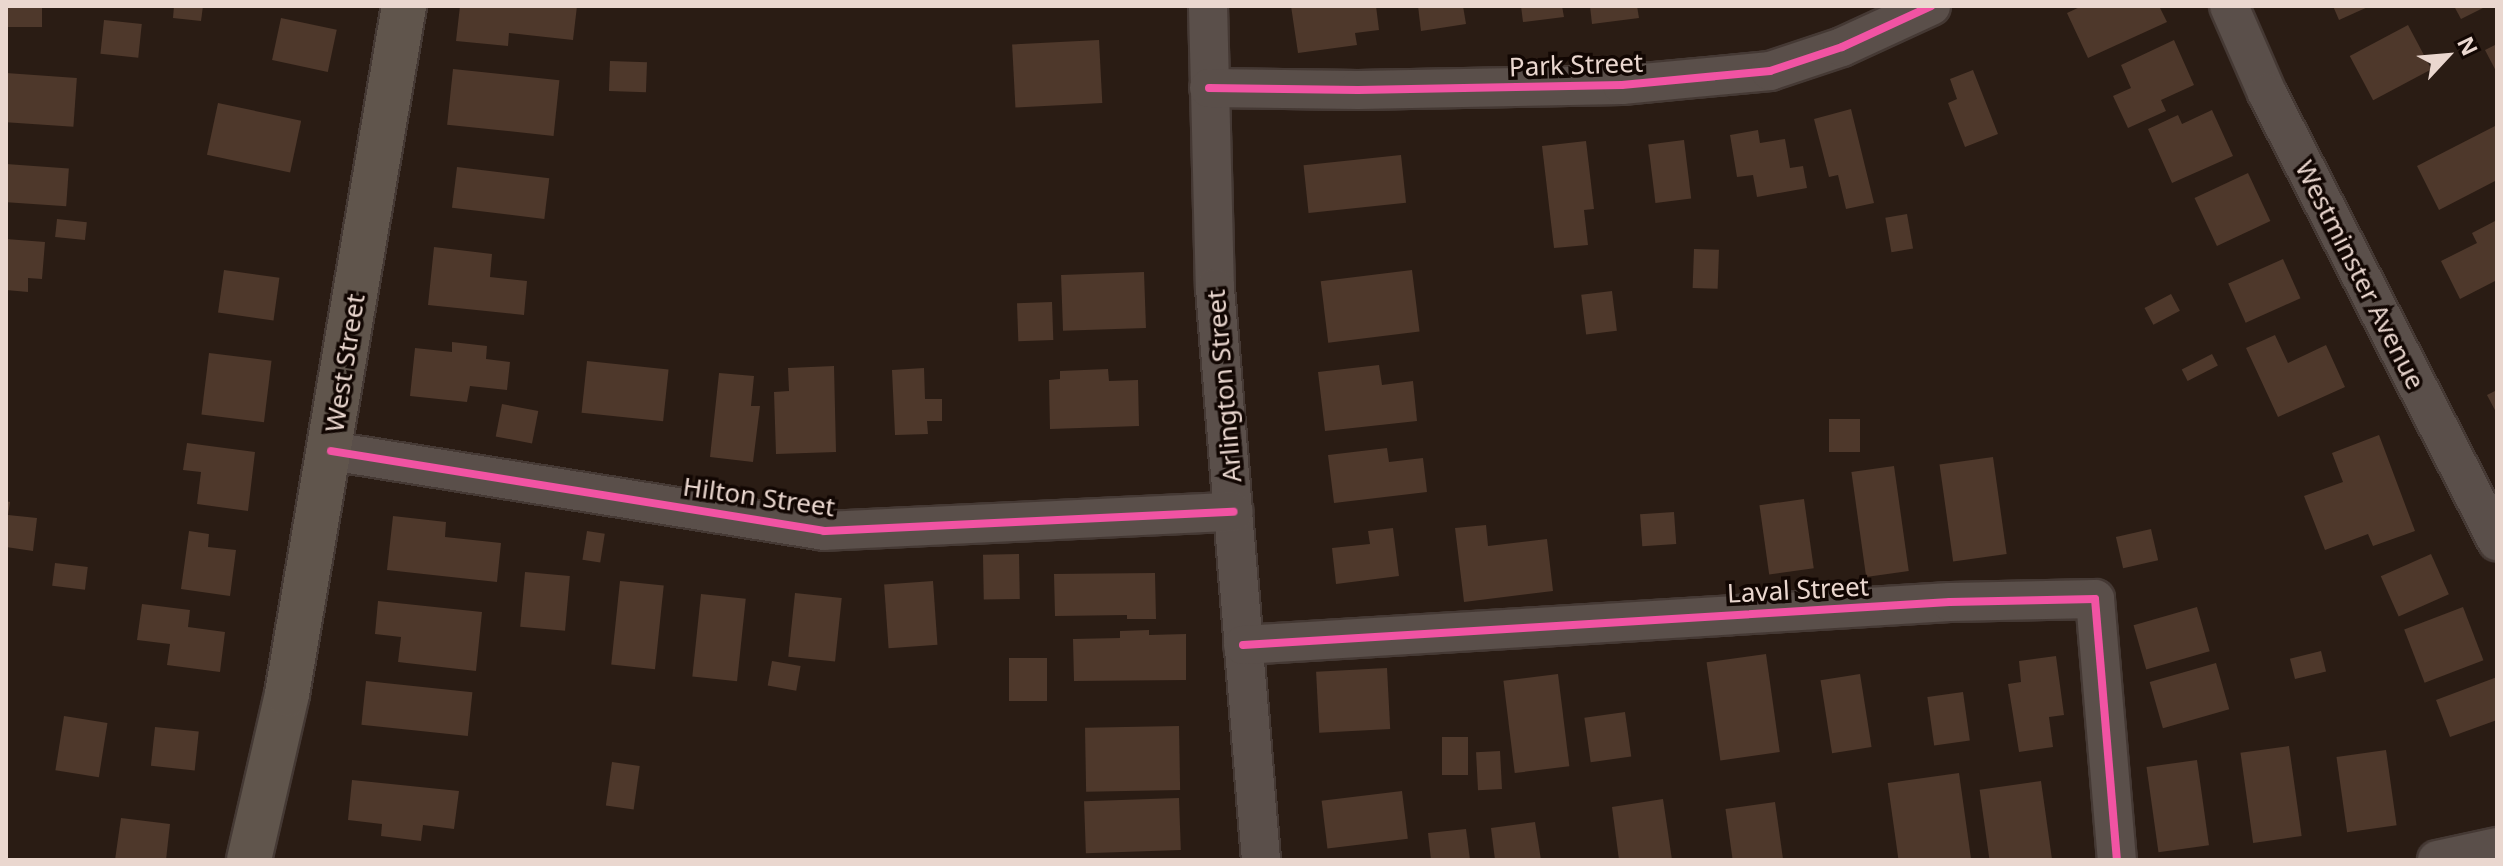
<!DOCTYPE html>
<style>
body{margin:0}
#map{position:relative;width:2503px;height:866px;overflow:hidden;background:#2a1c14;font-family:"Noto Sans",sans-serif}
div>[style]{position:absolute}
.building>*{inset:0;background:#4e382b;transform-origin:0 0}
.roads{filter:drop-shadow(2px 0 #453934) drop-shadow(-2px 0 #453934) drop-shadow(0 2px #453934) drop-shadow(0 -2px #453934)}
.minor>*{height:38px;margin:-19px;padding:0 19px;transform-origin:19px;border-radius:19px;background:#5a4f4a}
.secondary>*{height:44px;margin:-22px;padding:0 22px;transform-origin:22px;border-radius:22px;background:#60554c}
.cycleway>*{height:8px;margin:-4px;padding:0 4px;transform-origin:4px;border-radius:4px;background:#f153a3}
span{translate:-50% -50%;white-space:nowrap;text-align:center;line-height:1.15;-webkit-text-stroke:7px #120703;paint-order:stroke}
.street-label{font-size:26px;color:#ead7cf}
.frame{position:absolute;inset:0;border:8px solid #ead7cf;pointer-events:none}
.north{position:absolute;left:2407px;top:16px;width:80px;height:80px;-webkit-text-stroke:6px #120703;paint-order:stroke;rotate:64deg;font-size:22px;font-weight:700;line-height:32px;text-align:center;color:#ead7cf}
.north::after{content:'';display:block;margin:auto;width:28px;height:36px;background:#ead7cf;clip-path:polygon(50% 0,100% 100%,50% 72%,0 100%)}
</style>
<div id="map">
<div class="building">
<div style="left:6px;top:6px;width:36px;height:21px"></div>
<div style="clip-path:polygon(174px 6px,203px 6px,201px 21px,173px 18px)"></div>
<div style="clip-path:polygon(460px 6px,577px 6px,573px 40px,509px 33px,508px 46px,456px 41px)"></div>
<div style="clip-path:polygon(1291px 6px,1376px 6px,1379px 30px,1355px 33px,1357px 45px,1298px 53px)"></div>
<div style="clip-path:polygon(1418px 6px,1463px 6px,1466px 24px,1421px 31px)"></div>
<div style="clip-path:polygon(1521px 6px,1562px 6px,1564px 17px,1523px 22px)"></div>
<div style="clip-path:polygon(1590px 6px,1637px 6px,1639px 18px,1592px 24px)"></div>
<div style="clip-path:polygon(2082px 6px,2159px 6px,2167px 22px,2088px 58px,2067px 13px)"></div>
<div style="clip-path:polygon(2333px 6px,2370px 6px,2339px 20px)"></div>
<div style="clip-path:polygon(2454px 6px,2487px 6px,2461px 19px)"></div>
<div style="left:281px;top:18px;width:57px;height:43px;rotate:12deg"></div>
<div style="left:104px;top:20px;width:38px;height:34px;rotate:6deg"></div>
<div style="left:2408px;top:25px;width:50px;height:66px;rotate:62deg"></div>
<div style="left:1099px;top:40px;width:63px;height:87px;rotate:87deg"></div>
<div style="clip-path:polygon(2174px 40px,2194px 85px,2161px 100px,2166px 111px,2128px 128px,2113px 96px,2131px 88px,2121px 65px)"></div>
<div style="clip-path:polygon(2497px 44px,2497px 73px,2485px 50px)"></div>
<div style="left:610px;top:61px;width:37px;height:30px;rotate:2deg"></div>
<div style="left:453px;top:69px;width:107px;height:56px;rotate:6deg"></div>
<div style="clip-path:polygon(1973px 70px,1998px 134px,1965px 147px,1948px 103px,1957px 99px,1950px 79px)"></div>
<div style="left:6px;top:73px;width:71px;height:49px;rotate:4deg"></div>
<div style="left:218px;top:103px;width:85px;height:53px;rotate:12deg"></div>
<div style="clip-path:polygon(1851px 109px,1874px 203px,1846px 209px,1838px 175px,1829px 177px,1814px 119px)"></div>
<div style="clip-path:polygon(2212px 110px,2233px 156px,2172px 183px,2148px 129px,2178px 115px,2182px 124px)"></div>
<div style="clip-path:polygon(2497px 125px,2497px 180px,2439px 210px,2417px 166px)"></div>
<div style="clip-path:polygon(1758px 130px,1760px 143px,1785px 139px,1790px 168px,1803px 166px,1807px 188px,1757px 197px,1753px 175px,1737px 177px,1730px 135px)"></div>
<div style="left:1684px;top:140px;width:59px;height:36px;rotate:83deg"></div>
<div style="clip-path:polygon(1586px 141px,1594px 209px,1584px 210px,1588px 245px,1554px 248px,1542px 146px)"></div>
<div style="left:1401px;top:155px;width:48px;height:98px;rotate:84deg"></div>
<div style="left:6px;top:164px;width:63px;height:38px;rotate:4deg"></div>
<div style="left:457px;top:167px;width:93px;height:41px;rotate:7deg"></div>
<div style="left:2248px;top:173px;width:53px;height:59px;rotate:65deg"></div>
<div style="left:1907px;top:214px;width:35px;height:22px;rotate:80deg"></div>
<div style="left:57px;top:219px;width:30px;height:18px;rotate:6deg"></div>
<div style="clip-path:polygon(2497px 220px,2497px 280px,2460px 299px,2441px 261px,2477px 243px,2472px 233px)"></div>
<div style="clip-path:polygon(6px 239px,45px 242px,42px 279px,28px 278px,28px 292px,6px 290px)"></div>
<div style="clip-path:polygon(434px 247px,492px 254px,490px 277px,527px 281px,524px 315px,428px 305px)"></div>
<div style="left:1694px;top:249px;width:25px;height:39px;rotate:2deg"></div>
<div style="left:2283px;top:259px;width:43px;height:60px;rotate:66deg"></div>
<div style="left:224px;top:270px;width:56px;height:43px;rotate:8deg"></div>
<div style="left:1412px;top:270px;width:62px;height:92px;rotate:83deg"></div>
<div style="left:1144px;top:272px;width:56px;height:83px;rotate:88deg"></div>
<div style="left:1612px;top:291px;width:40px;height:31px;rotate:83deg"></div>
<div style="left:2171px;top:294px;width:19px;height:30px;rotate:62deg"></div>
<div style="left:1052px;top:302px;width:38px;height:35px;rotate:88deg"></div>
<div style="clip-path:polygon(2275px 335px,2288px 363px,2326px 345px,2345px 387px,2278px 417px,2246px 348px)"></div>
<div style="clip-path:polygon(452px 342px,487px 346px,486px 359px,510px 362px,507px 390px,470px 386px,467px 402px,410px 396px,415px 348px,452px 352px)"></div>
<div style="left:209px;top:353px;width:63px;height:62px;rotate:7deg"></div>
<div style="left:2212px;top:354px;width:13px;height:34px;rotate:63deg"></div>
<div style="left:587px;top:361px;width:82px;height:52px;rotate:6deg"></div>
<div style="clip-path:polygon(1379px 365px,1382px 385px,1413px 381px,1417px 421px,1325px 431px,1318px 372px)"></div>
<div style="clip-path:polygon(834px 366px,836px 452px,776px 454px,774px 392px,789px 391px,788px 368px)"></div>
<div style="clip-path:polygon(924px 368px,925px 399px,942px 399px,942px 421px,927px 421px,928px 434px,895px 435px,892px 370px)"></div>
<div style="clip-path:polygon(1108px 369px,1109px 381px,1138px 380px,1139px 426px,1050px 429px,1049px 380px,1060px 379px,1060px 371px)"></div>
<div style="clip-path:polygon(719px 373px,754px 376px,751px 406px,760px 406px,753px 462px,710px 457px)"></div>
<div style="clip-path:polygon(2497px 390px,2497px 414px,2487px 395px)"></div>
<div style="left:502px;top:404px;width:37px;height:33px;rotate:11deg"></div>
<div style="left:1829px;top:419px;width:31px;height:33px"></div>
<div style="clip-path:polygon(2379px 435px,2415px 531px,2373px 546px,2368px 534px,2325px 550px,2304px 496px,2343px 482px,2332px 453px)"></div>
<div style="clip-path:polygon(187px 443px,255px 452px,248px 511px,197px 504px,201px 472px,183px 470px)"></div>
<div style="clip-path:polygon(1387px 448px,1389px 462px,1423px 458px,1427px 492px,1334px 503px,1328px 455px)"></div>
<div style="left:1993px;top:457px;width:98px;height:54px;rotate:82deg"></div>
<div style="left:1894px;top:466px;width:106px;height:43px;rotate:82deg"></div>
<div style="left:1804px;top:499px;width:70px;height:45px;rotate:82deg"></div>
<div style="clip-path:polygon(6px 501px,10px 502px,8px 515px,37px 518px,33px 551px,6px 547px)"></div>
<div style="left:1674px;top:512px;width:32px;height:34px;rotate:86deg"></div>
<div style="clip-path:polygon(393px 516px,446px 522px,445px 537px,501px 543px,497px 582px,387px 570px)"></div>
<div style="clip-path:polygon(1486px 525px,1488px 546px,1547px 539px,1553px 591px,1464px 602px,1455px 528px)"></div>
<div style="clip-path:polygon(1393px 528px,1399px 576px,1336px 584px,1332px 548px,1370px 544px,1368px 531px)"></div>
<div style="left:2151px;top:529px;width:32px;height:36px;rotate:77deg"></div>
<div style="clip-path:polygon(189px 531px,209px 534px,208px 547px,236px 550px,230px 596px,181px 589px)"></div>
<div style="left:587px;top:531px;width:18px;height:29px;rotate:9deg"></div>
<div style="left:1019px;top:554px;width:45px;height:36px;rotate:89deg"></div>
<div style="left:2431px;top:554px;width:44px;height:55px;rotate:66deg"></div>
<div style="left:55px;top:563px;width:33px;height:23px;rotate:7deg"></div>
<div style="left:525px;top:572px;width:45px;height:55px;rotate:5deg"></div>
<div style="clip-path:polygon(1155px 573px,1156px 619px,1127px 619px,1127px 615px,1055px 616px,1054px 574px)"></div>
<div style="left:620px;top:581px;width:44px;height:84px;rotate:6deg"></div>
<div style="left:933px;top:581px;width:64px;height:49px;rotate:86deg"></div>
<div style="left:795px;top:593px;width:47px;height:64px;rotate:6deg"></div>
<div style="left:701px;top:594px;width:45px;height:83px;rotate:6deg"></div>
<div style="clip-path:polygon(378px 601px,482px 612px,476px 671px,398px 662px,401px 637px,375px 634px)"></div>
<div style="clip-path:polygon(142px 604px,190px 610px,188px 627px,225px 632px,220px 672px,167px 665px,170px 644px,137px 640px)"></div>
<div style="left:2197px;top:607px;width:46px;height:66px;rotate:74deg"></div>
<div style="left:2463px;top:607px;width:57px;height:63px;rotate:69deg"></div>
<div style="clip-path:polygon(1149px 630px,1149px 635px,1186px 634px,1186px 680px,1074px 681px,1073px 639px,1120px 638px,1120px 631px)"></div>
<div style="left:2321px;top:651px;width:21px;height:32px;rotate:76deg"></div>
<div style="left:1766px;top:654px;width:99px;height:60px;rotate:82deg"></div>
<div style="clip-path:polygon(2056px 656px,2064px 715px,2049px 717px,2053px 747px,2019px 752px,2008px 684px,2021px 682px,2019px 661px)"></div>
<div style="left:1009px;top:658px;width:38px;height:43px"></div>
<div style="left:772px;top:661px;width:29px;height:25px;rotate:10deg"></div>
<div style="left:2216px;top:663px;width:48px;height:69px;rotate:74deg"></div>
<div style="left:1387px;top:668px;width:61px;height:71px;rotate:87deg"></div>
<div style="left:1558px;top:674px;width:93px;height:55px;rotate:83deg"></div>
<div style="left:1860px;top:674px;width:74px;height:40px;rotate:81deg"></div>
<div style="clip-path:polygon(2497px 677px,2497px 720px,2450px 737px,2436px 700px)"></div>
<div style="left:366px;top:681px;width:107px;height:44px;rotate:6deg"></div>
<div style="left:1963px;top:692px;width:49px;height:36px;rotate:82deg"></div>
<div style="left:1625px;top:712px;width:45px;height:41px;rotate:82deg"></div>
<div style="left:64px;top:716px;width:44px;height:55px;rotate:9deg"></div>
<div style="left:1179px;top:726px;width:64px;height:94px;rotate:89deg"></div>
<div style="left:155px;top:727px;width:44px;height:39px;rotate:6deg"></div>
<div style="left:1442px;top:737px;width:26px;height:38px"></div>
<div style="left:2289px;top:746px;width:91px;height:49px;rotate:82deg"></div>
<div style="left:2386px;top:750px;width:76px;height:50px;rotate:82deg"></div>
<div style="left:1500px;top:751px;width:38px;height:24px;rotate:87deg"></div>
<div style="left:2197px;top:760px;width:86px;height:51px;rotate:82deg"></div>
<div style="left:612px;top:762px;width:28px;height:44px;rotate:8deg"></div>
<div style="left:1959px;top:773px;width:88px;height:72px;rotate:82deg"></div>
<div style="clip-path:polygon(352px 780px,459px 791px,454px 829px,423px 825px,421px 841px,381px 836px,382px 824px,348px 820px)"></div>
<div style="left:2041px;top:781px;width:79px;height:62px;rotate:82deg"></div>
<div style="left:1402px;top:791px;width:48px;height:81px;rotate:83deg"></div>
<div style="left:1179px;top:798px;width:52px;height:95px;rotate:88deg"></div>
<div style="clip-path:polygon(1663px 799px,1672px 860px,1619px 860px,1612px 807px)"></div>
<div style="left:1775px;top:802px;width:59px;height:50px;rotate:82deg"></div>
<div style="clip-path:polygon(121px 818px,170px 824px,166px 860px,115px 860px)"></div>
<div style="clip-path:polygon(1535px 822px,1541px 860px,1495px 860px,1491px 828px)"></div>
<div style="clip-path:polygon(1466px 829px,1470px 860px,1431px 860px,1428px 833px)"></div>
</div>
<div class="roads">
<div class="minor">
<div style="left:1208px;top:6px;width:282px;rotate:88.6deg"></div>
<div style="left:1215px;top:288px;width:574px;rotate:85.4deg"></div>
<div style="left:2229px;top:6px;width:95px;rotate:66.4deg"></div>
<div style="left:2267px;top:93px;width:504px;rotate:62.82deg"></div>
<div style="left:1209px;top:88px;width:149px;rotate:0.8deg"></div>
<div style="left:1358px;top:90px;width:264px;rotate:-1.1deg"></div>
<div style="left:1622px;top:85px;width:149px;rotate:-5.4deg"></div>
<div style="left:1770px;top:71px;width:76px;rotate:-18.4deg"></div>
<div style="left:1842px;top:47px;width:98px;rotate:-24.7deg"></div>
<div style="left:331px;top:451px;width:499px;rotate:9.2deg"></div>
<div style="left:824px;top:531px;width:410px;rotate:-2.7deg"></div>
<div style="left:1243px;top:645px;width:708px;rotate:-3.48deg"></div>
<div style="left:1950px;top:602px;width:145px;rotate:-1.2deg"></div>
<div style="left:2095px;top:599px;width:262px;rotate:85.2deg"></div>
<div style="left:2437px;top:860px;width:61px;rotate:-12.2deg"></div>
</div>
<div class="secondary">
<div style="left:249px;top:860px;width:170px;rotate:-77.1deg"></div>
<div style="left:287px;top:694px;width:698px;rotate:-80.35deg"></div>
</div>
</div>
<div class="cycleway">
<div style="left:1209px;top:88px;width:149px;rotate:0.8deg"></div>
<div style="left:1358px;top:90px;width:264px;rotate:-1.1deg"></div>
<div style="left:1622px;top:85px;width:149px;rotate:-5.4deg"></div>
<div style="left:1770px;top:71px;width:76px;rotate:-18.4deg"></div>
<div style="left:1842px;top:47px;width:98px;rotate:-24.7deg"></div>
<div style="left:331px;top:451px;width:499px;rotate:9.2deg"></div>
<div style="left:824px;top:531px;width:410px;rotate:-2.7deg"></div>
<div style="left:1243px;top:645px;width:708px;rotate:-3.48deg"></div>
<div style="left:1950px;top:602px;width:145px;rotate:-1.2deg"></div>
<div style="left:2095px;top:599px;width:262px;rotate:85.2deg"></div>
</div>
<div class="street-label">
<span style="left:1576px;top:65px;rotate:-2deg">Park Street</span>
<span style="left:2360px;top:275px;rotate:63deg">Westminster Avenue</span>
<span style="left:345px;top:363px;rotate:-81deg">West Street</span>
<span style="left:1224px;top:386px;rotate:-95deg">Arlington Street</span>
<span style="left:759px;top:497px;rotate:8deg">Hilton Street</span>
<span style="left:1798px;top:590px;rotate:-3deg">Laval Street</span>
</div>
<div class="frame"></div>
<div class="north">N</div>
</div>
